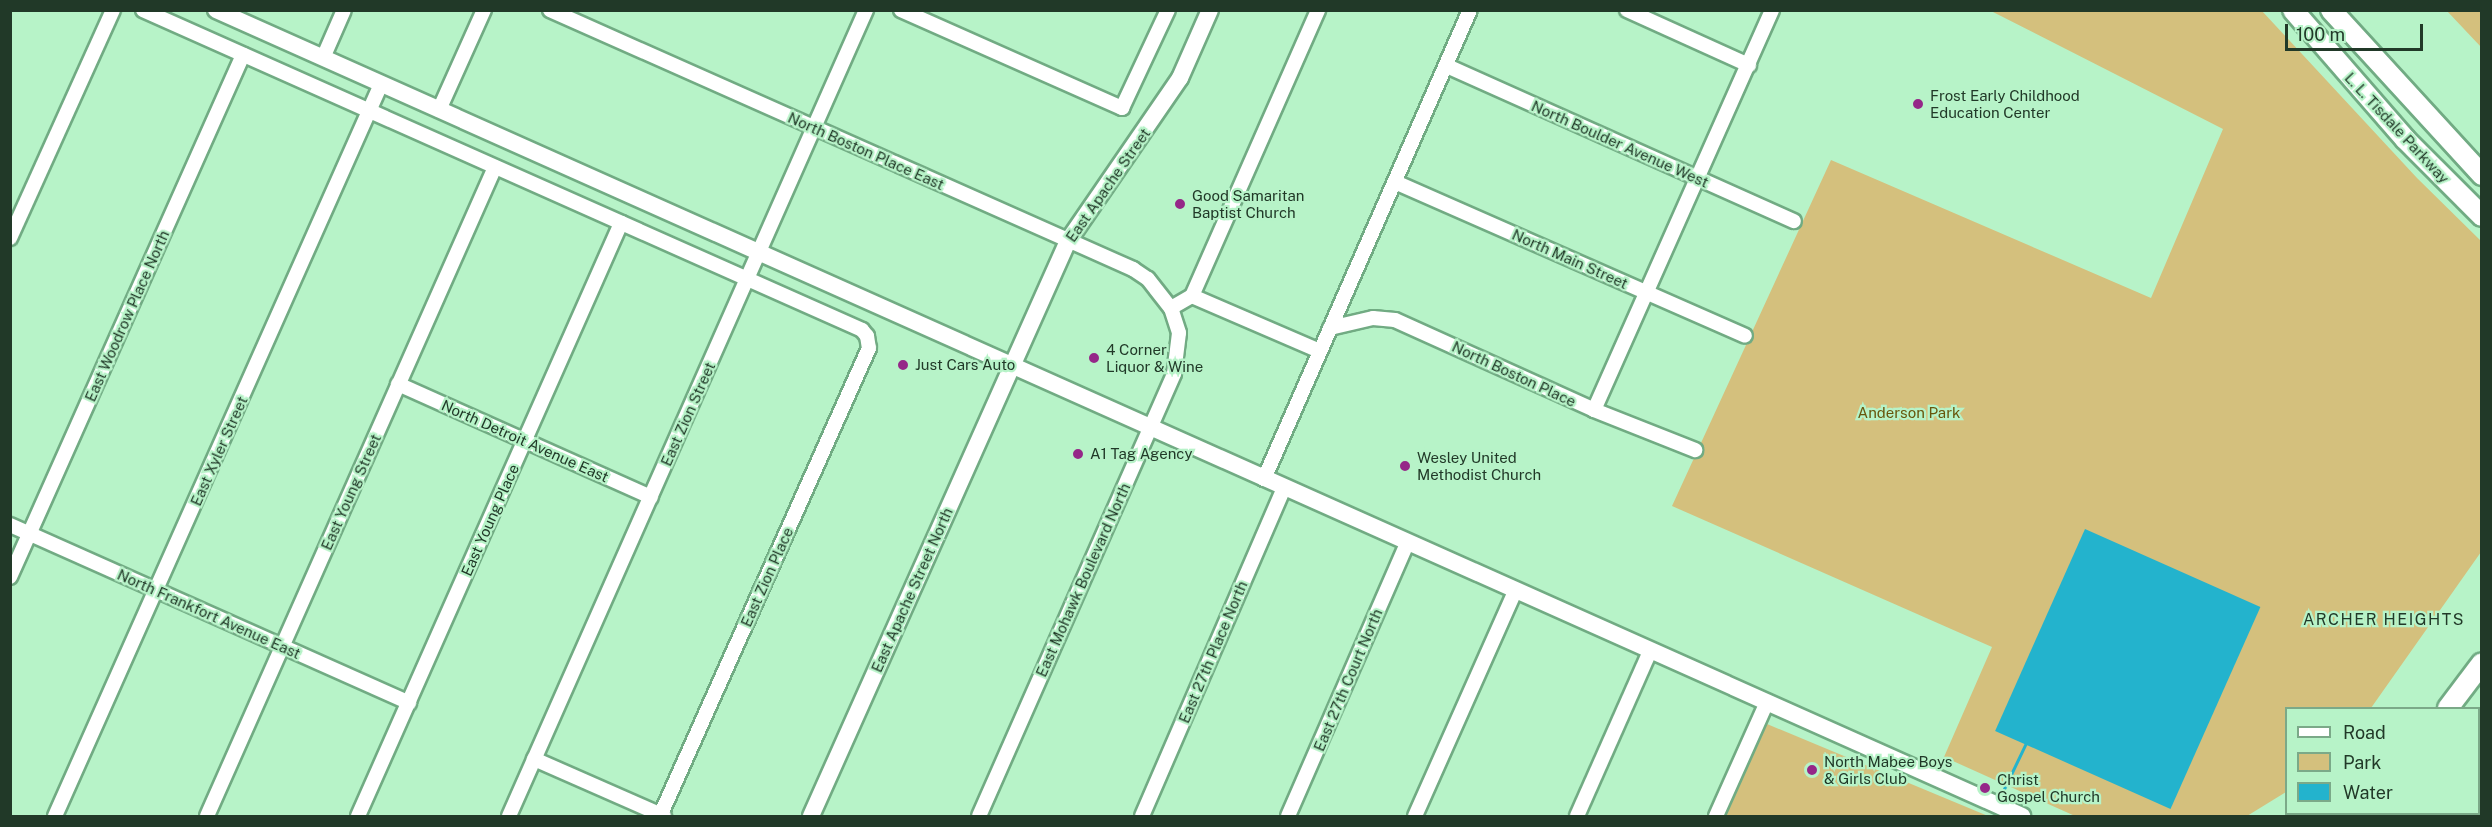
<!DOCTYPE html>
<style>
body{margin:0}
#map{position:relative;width:2492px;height:827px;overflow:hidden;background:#b7f3c8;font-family:"Public Sans",sans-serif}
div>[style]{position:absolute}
.green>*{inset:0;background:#d4c07d}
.water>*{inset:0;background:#23b3cd;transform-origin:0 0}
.stream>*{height:3px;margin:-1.5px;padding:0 1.5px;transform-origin:1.5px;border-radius:1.5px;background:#23b3cd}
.roads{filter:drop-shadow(2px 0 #71ab83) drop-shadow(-2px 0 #71ab83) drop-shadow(0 2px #71ab83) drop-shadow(0 -2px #71ab83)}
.minor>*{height:14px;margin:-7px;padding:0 7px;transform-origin:7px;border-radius:7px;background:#fff}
.major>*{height:16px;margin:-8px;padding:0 8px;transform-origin:8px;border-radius:8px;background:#fff}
.highway>*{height:20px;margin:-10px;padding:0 10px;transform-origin:10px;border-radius:10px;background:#fff}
.dots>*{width:16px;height:16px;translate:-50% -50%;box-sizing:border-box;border:3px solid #b7f3c8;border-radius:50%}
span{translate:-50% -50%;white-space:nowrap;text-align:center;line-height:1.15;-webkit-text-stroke:4.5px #b7f3c8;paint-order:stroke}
.poi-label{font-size:15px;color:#213928}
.left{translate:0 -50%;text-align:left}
.street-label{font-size:15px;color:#213928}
.park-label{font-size:15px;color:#68560d}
.neighbourhood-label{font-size:16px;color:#213928;letter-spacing:1.5px}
.frame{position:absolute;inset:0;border:12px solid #213928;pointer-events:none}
.legend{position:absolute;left:2285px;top:707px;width:195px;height:108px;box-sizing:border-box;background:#b7f3c8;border:2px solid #7ba988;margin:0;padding:8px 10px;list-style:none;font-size:18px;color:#213928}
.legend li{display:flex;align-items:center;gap:12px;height:30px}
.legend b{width:30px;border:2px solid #7ba988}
.scale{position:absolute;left:2285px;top:24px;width:138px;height:27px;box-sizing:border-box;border:3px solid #213928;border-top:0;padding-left:8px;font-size:18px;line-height:21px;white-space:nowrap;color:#213928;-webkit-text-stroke:4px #b7f3c8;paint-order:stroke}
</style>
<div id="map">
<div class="green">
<div style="clip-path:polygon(1991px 11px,2262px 11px,2417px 178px,2481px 241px,2481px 552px,2371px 708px,2286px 708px,2286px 792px,2247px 816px,2075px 816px,1944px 757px,1992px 647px,1672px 506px,1831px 160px,2151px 298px,2223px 129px)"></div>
<div style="clip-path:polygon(2447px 11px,2481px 11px,2481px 47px)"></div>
<div style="clip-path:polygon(1767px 724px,1988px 816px,1726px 816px)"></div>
</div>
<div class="water">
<div style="left:2085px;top:529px;width:192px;height:221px;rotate:24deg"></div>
</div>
<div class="stream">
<div style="left:2002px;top:793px;width:55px;rotate:-64.4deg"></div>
</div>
<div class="roads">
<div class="minor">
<div style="left:143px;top:10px;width:787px;rotate:23.99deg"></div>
<div style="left:862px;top:330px;width:8px;rotate:50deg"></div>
<div style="left:867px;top:336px;width:12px;rotate:81deg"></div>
<div style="left:869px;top:348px;width:513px;rotate:114.06deg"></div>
<div style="left:550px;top:10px;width:638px;rotate:23.95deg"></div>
<div style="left:1133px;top:269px;width:18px;rotate:34deg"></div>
<div style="left:1148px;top:279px;width:37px;rotate:52deg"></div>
<div style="left:1171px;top:308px;width:26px;rotate:72deg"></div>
<div style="left:1179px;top:333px;width:41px;rotate:97deg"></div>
<div style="left:1174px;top:374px;width:483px;rotate:113.8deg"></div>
<div style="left:901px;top:10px;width:242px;rotate:23.9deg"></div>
<div style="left:1122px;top:108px;width:108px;rotate:-64.9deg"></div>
<div style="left:1627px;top:10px;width:134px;rotate:24.3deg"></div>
<div style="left:323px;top:58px;width:52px;rotate:-66.4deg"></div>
<div style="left:1447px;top:66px;width:380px;rotate:24.1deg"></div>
<div style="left:439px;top:110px;width:110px;rotate:-65.8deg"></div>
<div style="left:1395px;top:182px;width:382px;rotate:23.7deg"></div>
<div style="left:10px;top:238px;width:250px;rotate:-65.7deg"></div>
<div style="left:1192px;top:296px;width:139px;rotate:23.3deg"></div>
<div style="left:1171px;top:308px;width:24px;rotate:-30deg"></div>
<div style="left:1192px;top:296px;width:313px;rotate:-66.2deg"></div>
<div style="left:1330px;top:328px;width:44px;rotate:-13.1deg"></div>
<div style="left:1373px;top:318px;width:22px;rotate:5deg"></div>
<div style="left:1395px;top:320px;width:218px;rotate:24.3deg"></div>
<div style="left:1594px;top:410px;width:109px;rotate:21.6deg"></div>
<div style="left:398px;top:384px;width:277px;rotate:24.1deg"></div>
<div style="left:1594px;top:410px;width:438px;rotate:-66deg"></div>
<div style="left:1264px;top:479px;width:512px;rotate:-66.29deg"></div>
<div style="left:10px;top:525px;width:437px;rotate:24deg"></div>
<div style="left:10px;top:577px;width:572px;rotate:-65.95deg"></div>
<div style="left:534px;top:759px;width:142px;rotate:23.7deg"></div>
<div style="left:55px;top:816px;width:801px;rotate:-65.99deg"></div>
<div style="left:207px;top:816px;width:710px;rotate:-66.07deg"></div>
<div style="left:358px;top:816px;width:649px;rotate:-66.08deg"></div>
<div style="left:509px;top:816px;width:882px;rotate:-66.11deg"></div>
<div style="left:1142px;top:816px;width:357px;rotate:-66.6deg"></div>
<div style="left:1288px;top:816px;width:298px;rotate:-66.4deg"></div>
<div style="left:1415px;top:816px;width:246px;rotate:-66deg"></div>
<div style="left:1577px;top:816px;width:180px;rotate:-66.1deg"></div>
<div style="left:1716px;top:816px;width:125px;rotate:-65.9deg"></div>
</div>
<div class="major">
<div style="left:216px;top:10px;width:1978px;rotate:24.05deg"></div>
<div style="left:811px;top:816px;width:630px;rotate:-65.92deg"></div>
<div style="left:1068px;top:241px;width:198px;rotate:-55.5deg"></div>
<div style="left:1180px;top:78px;width:74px;rotate:-66.2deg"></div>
</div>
<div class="highway">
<div style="left:2293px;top:10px;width:171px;rotate:49deg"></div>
<div style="left:2405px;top:139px;width:109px;rotate:45deg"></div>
<div style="left:2331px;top:10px;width:224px;rotate:47.5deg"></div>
<div style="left:2448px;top:708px;width:56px;rotate:-52.9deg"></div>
<div style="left:2363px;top:816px;width:3px;rotate:-45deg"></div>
</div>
</div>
<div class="dots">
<div style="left:1918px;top:104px;background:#952788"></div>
<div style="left:1180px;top:204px;background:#952788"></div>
<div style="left:1094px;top:358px;background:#952788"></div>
<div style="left:903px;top:365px;background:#952788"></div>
<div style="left:1078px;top:454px;background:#952788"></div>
<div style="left:1405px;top:466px;background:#952788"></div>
<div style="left:1812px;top:770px;background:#952788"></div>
<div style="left:1985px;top:788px;background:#952788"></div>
</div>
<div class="poi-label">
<span class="left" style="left:1930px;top:104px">Frost Early Childhood<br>Education Center</span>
<span class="left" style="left:1192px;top:204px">Good Samaritan<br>Baptist Church</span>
<span class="left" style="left:1106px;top:358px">4 Corner<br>Liquor &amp; Wine</span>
<span class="left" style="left:915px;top:365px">Just Cars Auto</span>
<span class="left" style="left:1090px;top:454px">A1 Tag Agency</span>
<span class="left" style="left:1417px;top:466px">Wesley United<br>Methodist Church</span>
<span class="left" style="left:1824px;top:770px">North Mabee Boys<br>&amp; Girls Club</span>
<span class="left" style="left:1997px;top:788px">Christ<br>Gospel Church</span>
</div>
<div class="street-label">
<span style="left:2397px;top:128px;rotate:47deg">L. L. Tisdale Parkway</span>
<span style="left:1620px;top:144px;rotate:24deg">North Boulder Avenue West</span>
<span style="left:866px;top:151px;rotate:24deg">North Boston Place East</span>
<span style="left:1108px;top:185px;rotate:-55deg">East Apache Street</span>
<span style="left:1570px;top:259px;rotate:24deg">North Main Street</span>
<span style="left:127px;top:316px;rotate:-66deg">East Woodrow Place North</span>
<span style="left:1514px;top:374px;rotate:25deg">North Boston Place</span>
<span style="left:688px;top:414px;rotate:-66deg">East Zion Street</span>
<span style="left:525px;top:441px;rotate:24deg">North Detroit Avenue East</span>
<span style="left:219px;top:451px;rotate:-66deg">East Xyler Street</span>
<span style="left:351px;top:492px;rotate:-66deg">East Young Street</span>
<span style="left:490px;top:520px;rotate:-66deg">East Young Place</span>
<span style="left:767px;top:577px;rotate:-66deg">East Zion Place</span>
<span style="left:1083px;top:580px;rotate:-66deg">East Mohawk Boulevard North</span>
<span style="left:912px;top:590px;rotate:-66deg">East Apache Street North</span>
<span style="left:209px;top:614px;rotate:24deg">North Frankfort Avenue East</span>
<span style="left:1213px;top:652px;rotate:-67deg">East 27th Place North</span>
<span style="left:1348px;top:680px;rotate:-67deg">East 27th Court North</span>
</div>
<div class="park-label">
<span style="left:1909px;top:413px">Anderson Park</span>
</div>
<div class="neighbourhood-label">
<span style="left:2384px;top:620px">ARCHER HEIGHTS</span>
</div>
<div class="frame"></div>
<ul class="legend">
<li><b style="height:8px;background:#fff"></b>Road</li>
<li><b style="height:16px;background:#d4c07d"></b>Park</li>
<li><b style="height:16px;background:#23b3cd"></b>Water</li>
</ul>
<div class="scale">100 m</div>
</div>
